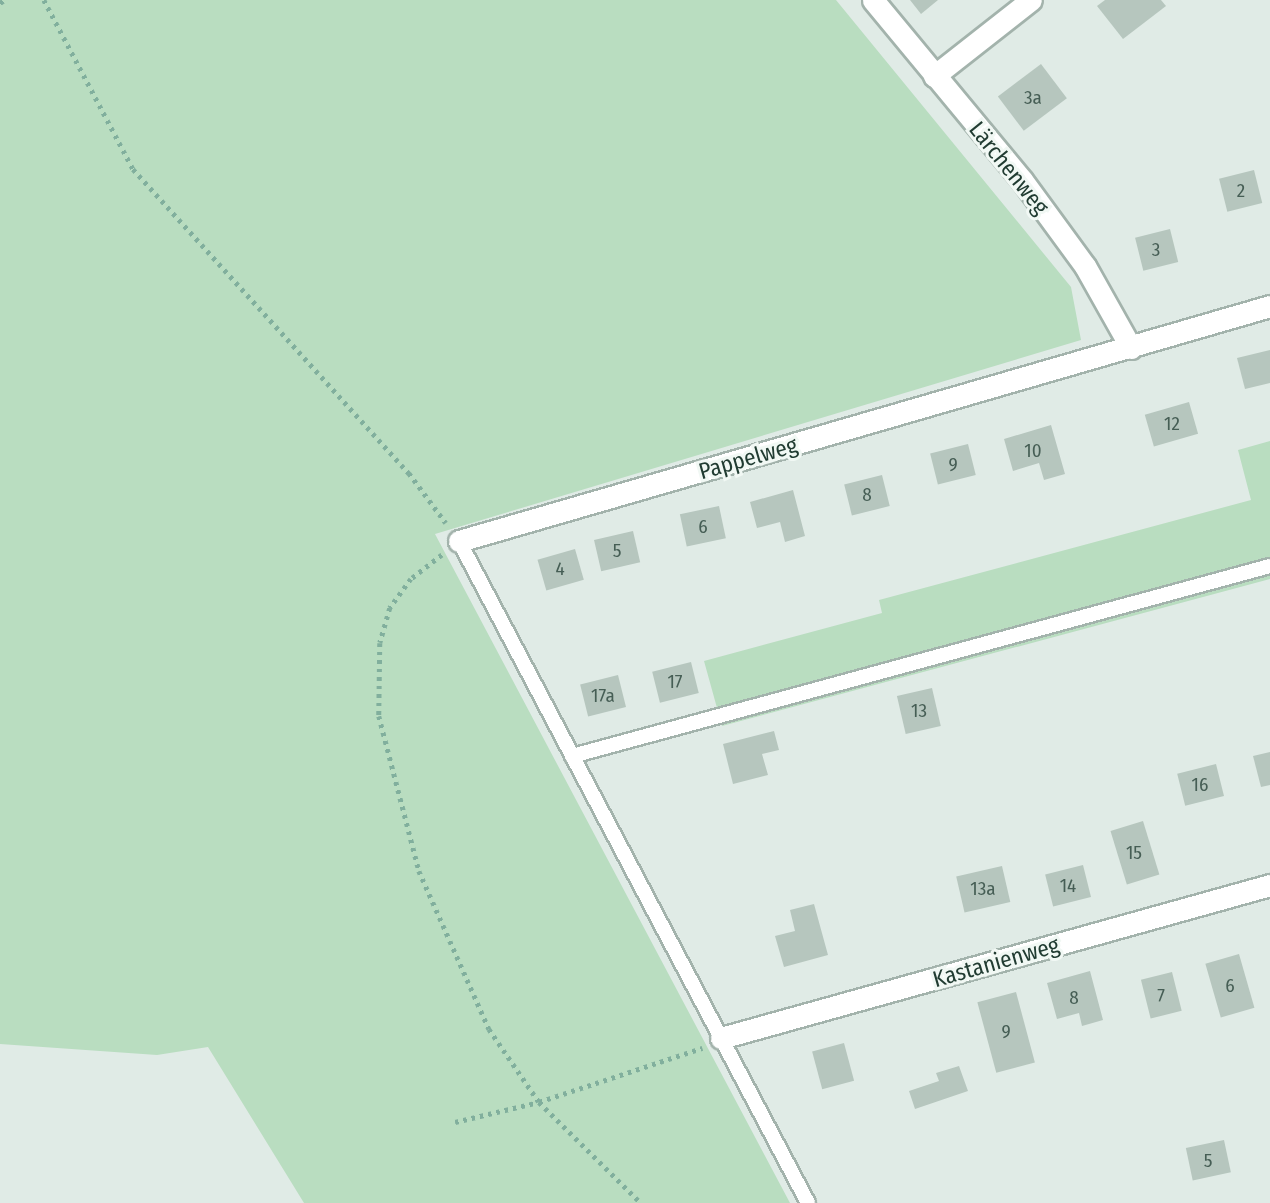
<!DOCTYPE html>
<meta charset="utf-8">
<style>
body{margin:0}
#map{position:relative;width:1270px;height:1203px;overflow:hidden;background:#e0ebe6;font-family:"Fira Sans Condensed",sans-serif}
div>[style]{position:absolute}
.green>*{inset:0;background:#b9ddc0}
.building>*{inset:0;background:#b6c6be;transform-origin:0 0}
.path>*{height:4.5px;margin-top:-2.25px;transform-origin:0;background:repeating-linear-gradient(90deg,#81af9d 0 3.5px,transparent 0 8.5px)}
.roads{filter:drop-shadow(2px 0 #a3b3ac) drop-shadow(-2px 0 #a3b3ac) drop-shadow(0 2px #a3b3ac) drop-shadow(0 -2px #a3b3ac)}
.lane>*{height:14px;margin:-7px;padding:0 7px;transform-origin:7px;border-radius:7px;background:#fff}
.street>*{height:21px;margin:-10.5px;padding:0 10.5px;transform-origin:10.5px;border-radius:10.5px;background:#fff}
span{translate:-50% -50%;white-space:nowrap;text-align:center;line-height:1.15;-webkit-text-stroke:6px #f1f8f4;paint-order:stroke}
.number-label{font-size:19px;color:#465e55}
.number-label span{-webkit-text-stroke-width:0}
.street-label{font-size:23px;color:#213c32}
</style>
<div id="map">
<div class="green">
<div style="clip-path:polygon(0 0,836px 0,1071px 287px,1081px 340px,435px 534px,790px 1203px,304px 1203px,208px 1047px,157px 1055px,0 1044px)"></div>
<div style="clip-path:polygon(1270px 441px,1270px 579px,722px 726px,704px 661px,882px 613px,879px 600px,1251px 500px,1238px 450px)"></div>
</div>
<div class="building">
<div style="clip-path:polygon(910px 0,938px 0,921px 14px)"></div>
<div style="clip-path:polygon(1105px 0,1161px 0,1166px 6px,1123px 39px,1097px 6px)"></div>
<div style="left:1041px;top:64px;width:43px;height:54px;rotate:53deg"></div>
<div style="left:1254px;top:170px;width:34px;height:36px;rotate:76deg"></div>
<div style="left:1170px;top:229px;width:34px;height:36px;rotate:76deg"></div>
<div style="clip-path:polygon(1270px 350px,1270px 383px,1245px 389px,1237px 358px)"></div>
<div style="left:1189px;top:402px;width:33px;height:46px;rotate:74deg"></div>
<div style="clip-path:polygon(1051px 425px,1065px 474px,1044px 480px,1039px 463px,1013px 471px,1004px 439px)"></div>
<div style="left:968px;top:444px;width:32px;height:39px;rotate:76deg"></div>
<div style="left:882px;top:475px;width:32px;height:39px;rotate:76deg"></div>
<div style="clip-path:polygon(793px 490px,805px 536px,785px 542px,780px 522px,757px 528px,750px 502px)"></div>
<div style="left:719px;top:506px;width:33px;height:40px;rotate:78deg"></div>
<div style="left:633px;top:531px;width:32px;height:40px;rotate:77deg"></div>
<div style="left:575px;top:549px;width:32px;height:39px;rotate:74deg"></div>
<div style="left:691px;top:662px;width:32px;height:40px;rotate:76deg"></div>
<div style="left:618px;top:675px;width:33px;height:39px;rotate:76deg"></div>
<div style="left:932px;top:688px;width:39px;height:36px;rotate:77deg"></div>
<div style="clip-path:polygon(774px 731px,779px 750px,762px 754px,768px 775px,733px 784px,723px 744px)"></div>
<div style="clip-path:polygon(1270px 752px,1270px 785px,1261px 787px,1253px 756px)"></div>
<div style="left:1216px;top:764px;width:33px;height:40px;rotate:76deg"></div>
<div style="left:1143px;top:821px;width:56px;height:34px;rotate:73deg"></div>
<div style="left:1083px;top:865px;width:33px;height:39px;rotate:76deg"></div>
<div style="left:1002px;top:866px;width:37px;height:47px;rotate:77deg"></div>
<div style="clip-path:polygon(814px 904px,828px 955px,784px 967px,775px 936px,795px 931px,790px 910px)"></div>
<div style="left:1239px;top:954px;width:56px;height:35px;rotate:74deg"></div>
<div style="clip-path:polygon(1090px 971px,1103px 1020px,1082px 1026px,1079px 1013px,1057px 1019px,1047px 983px)"></div>
<div style="left:1172px;top:972px;width:40px;height:32px;rotate:76deg"></div>
<div style="left:1016px;top:992px;width:73px;height:40px;rotate:75deg"></div>
<div style="left:844px;top:1043px;width:39px;height:33px;rotate:75deg"></div>
<div style="clip-path:polygon(959px 1066px,968px 1091px,915px 1109px,909px 1091px,939px 1081px,936px 1073px)"></div>
<div style="left:1224px;top:1140px;width:33px;height:39px;rotate:78deg"></div>
</div>
<div class="path">
<div style="left:44px;top:0;width:191px;rotate:62.2deg"></div>
<div style="left:133px;top:169px;width:411px;rotate:47.8deg"></div>
<div style="left:409px;top:473px;width:62px;rotate:53.5deg"></div>
<div style="left:0;top:3px;width:5px;rotate:-37deg"></div>
<div style="left:442px;top:555px;width:39px;rotate:142deg"></div>
<div style="left:411px;top:579px;width:36px;rotate:126deg"></div>
<div style="left:390px;top:608px;width:36px;rotate:106deg"></div>
<div style="left:380px;top:643px;width:73px;rotate:90.8deg"></div>
<div style="left:379px;top:716px;width:160px;rotate:75.5deg"></div>
<div style="left:419px;top:871px;width:173px;rotate:66.1deg"></div>
<div style="left:489px;top:1029px;width:88px;rotate:55.6deg"></div>
<div style="left:539px;top:1102px;width:144px;rotate:44.7deg"></div>
<div style="left:455px;top:1122px;width:86px;rotate:-13.4deg"></div>
<div style="left:539px;top:1102px;width:172px;rotate:-18.3deg"></div>
</div>
<div class="roads">
<div class="lane">
<div style="left:459px;top:541px;width:748px;rotate:62.2deg"></div>
<div style="left:572px;top:756px;width:723px;rotate:-15.23deg"></div>
</div>
<div class="street">
<div style="left:873px;top:0;width:234px;rotate:50.4deg"></div>
<div style="left:1022px;top:180px;width:107px;rotate:53.8deg"></div>
<div style="left:1085px;top:266px;width:94px;rotate:60.7deg"></div>
<div style="left:934px;top:76px;width:123px;rotate:-38.1deg"></div>
<div style="left:459px;top:541px;width:844px;rotate:-16.16deg"></div>
<div style="left:721px;top:1038px;width:570px;rotate:-15.57deg"></div>
</div>
</div>
<div class="number-label">
<span style="left:1033px;top:98px">3a</span>
<span style="left:1241px;top:191px">2</span>
<span style="left:1156px;top:250px">3</span>
<span style="left:1172px;top:424px">12</span>
<span style="left:1033px;top:451px">10</span>
<span style="left:953px;top:465px">9</span>
<span style="left:867px;top:495px">8</span>
<span style="left:703px;top:527px">6</span>
<span style="left:617px;top:551px">5</span>
<span style="left:560px;top:569px">4</span>
<span style="left:675px;top:682px">17</span>
<span style="left:603px;top:696px">17a</span>
<span style="left:919px;top:711px">13</span>
<span style="left:1200px;top:785px">16</span>
<span style="left:1134px;top:853px">15</span>
<span style="left:1068px;top:886px">14</span>
<span style="left:983px;top:889px">13a</span>
<span style="left:1230px;top:986px">6</span>
<span style="left:1161px;top:996px">7</span>
<span style="left:1074px;top:998px">8</span>
<span style="left:1006px;top:1032px">9</span>
<span style="left:1208px;top:1161px">5</span>
</div>
<div class="street-label">
<span style="left:1009px;top:168px;rotate:51deg">Lärchenweg</span>
<span style="left:748px;top:458px;rotate:-16deg">Pappelweg</span>
<span style="left:996px;top:962px;rotate:-16deg">Kastanienweg</span>
</div>
</div>
